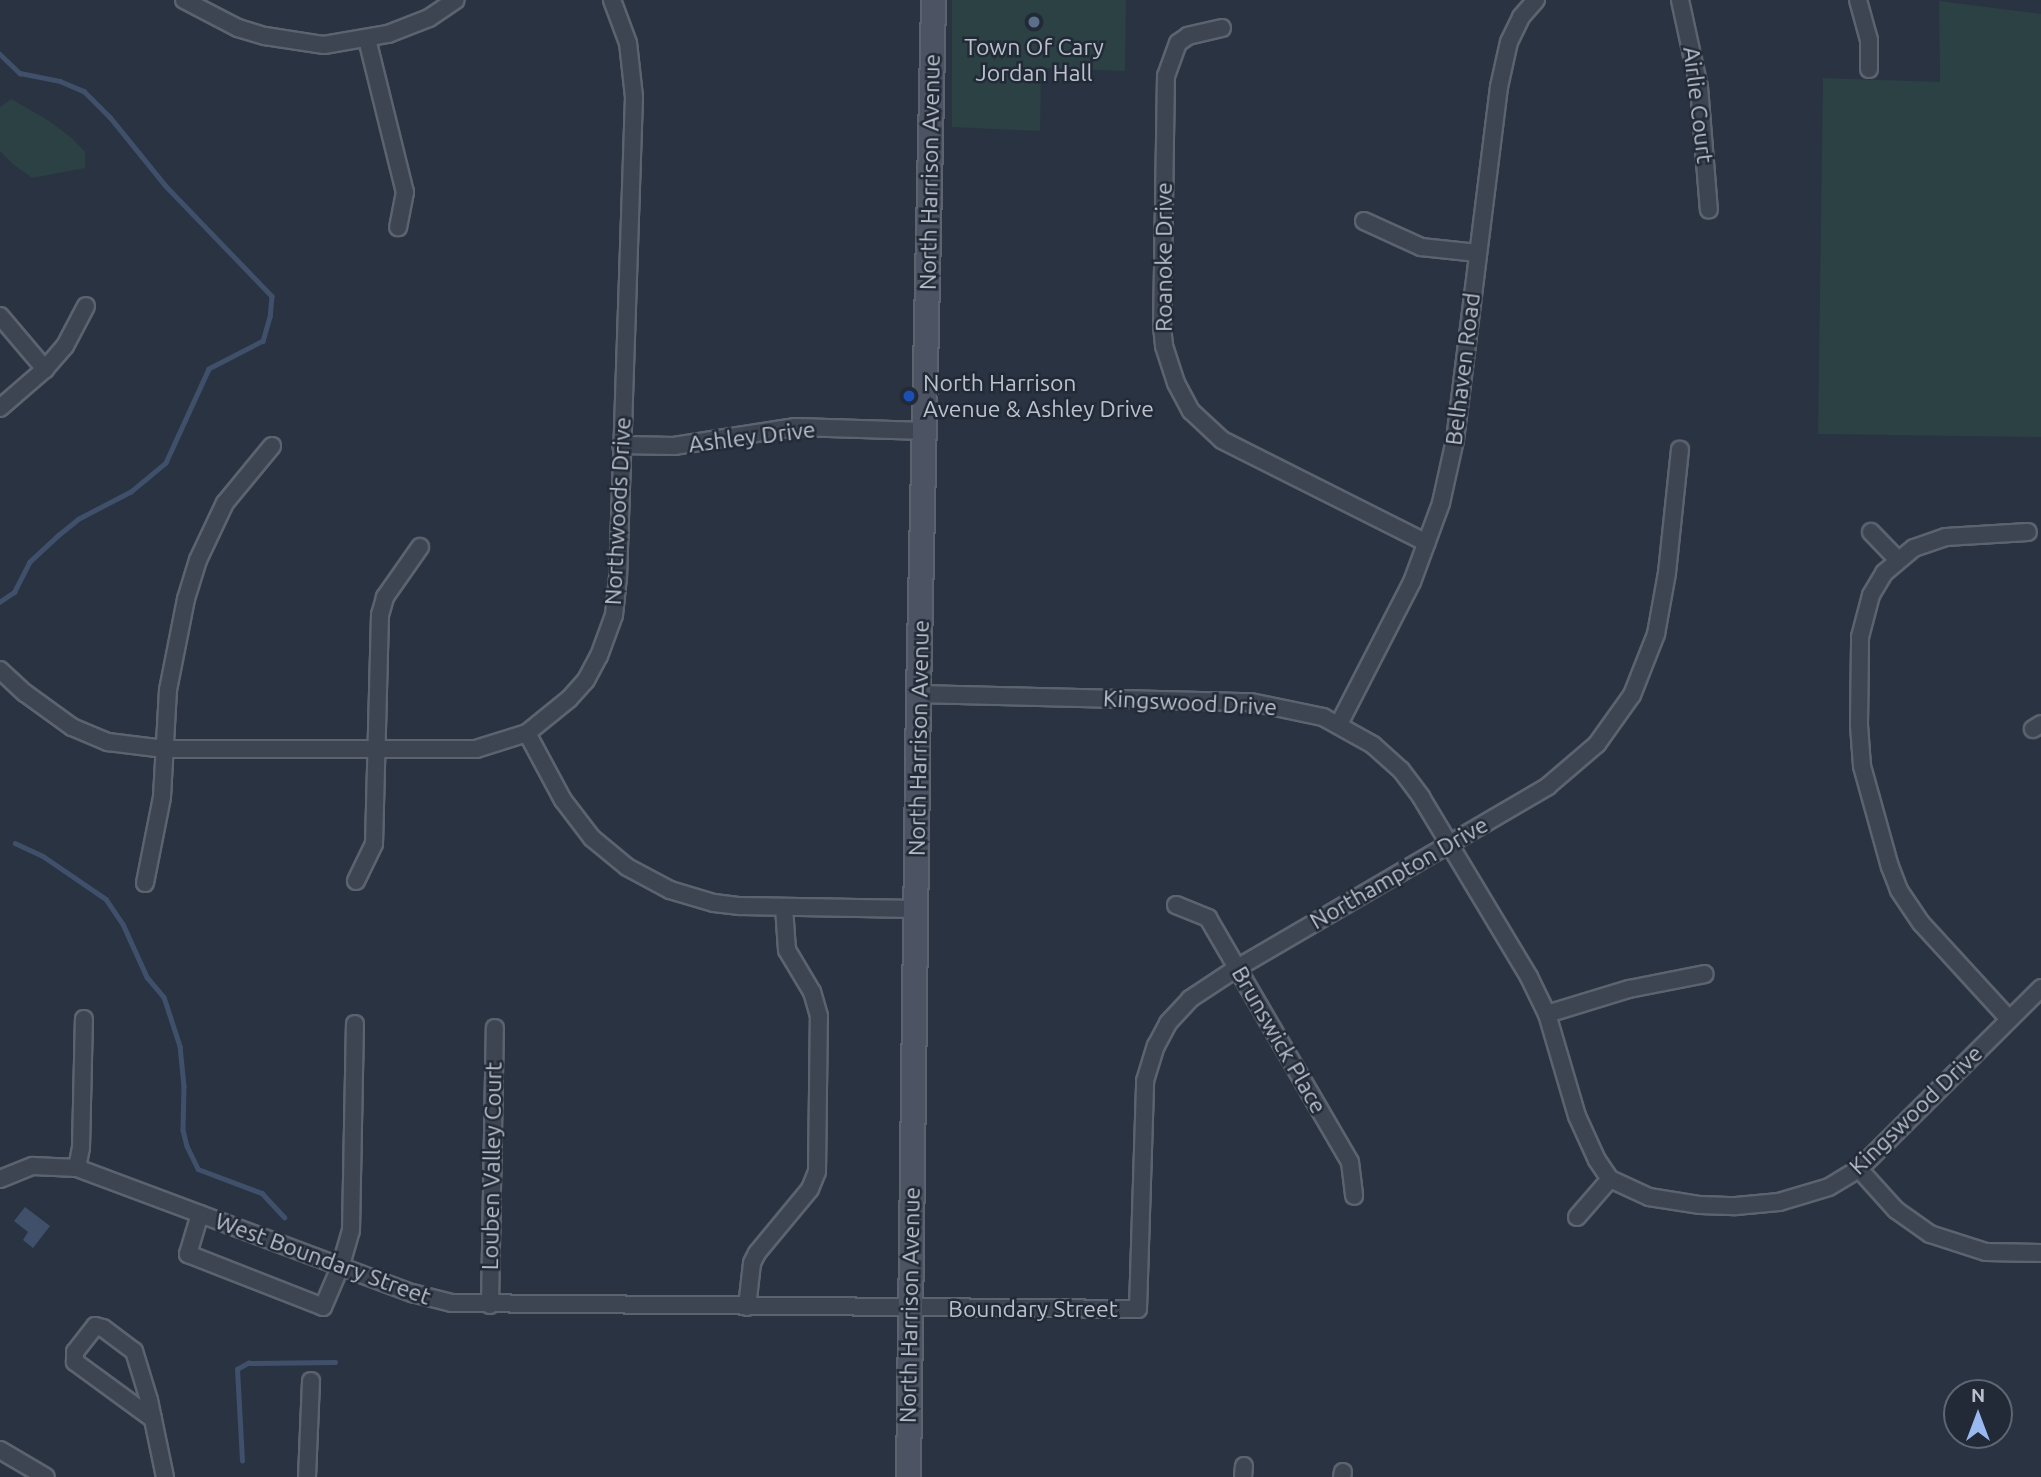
<!DOCTYPE html>
<style>
body{margin:0}
#map{position:relative;width:2041px;height:1477px;overflow:hidden;background:#293342;font-family:Ubuntu,sans-serif}
div>[style]{position:absolute}
.green>*{inset:0;background:#2c4144}
.water>*{inset:0;background:#40506a}
.stream>*{height:4.5px;margin:-2.25px;padding:0 2.25px;transform-origin:2.25px;border-radius:2.25px;background:#40506a}
.roads{filter:drop-shadow(2px 0 #5c636f) drop-shadow(-2px 0 #5c636f) drop-shadow(0 2px #5c636f) drop-shadow(0 -2px #5c636f)}
.street>*{height:16px;margin:-8px;padding:0 8px;transform-origin:8px;border-radius:8px;background:#3e4552}
.secondary>*{height:23px;margin:-11.5px;padding:0 11.5px;transform-origin:11.5px;border-radius:11.5px;background:#4c5464}
.dots>*{width:19px;height:19px;translate:-50% -50%;box-sizing:border-box;border:4px solid #222a37;border-radius:50%}
span{translate:-50% -50%;white-space:nowrap;text-align:center;line-height:1.15;-webkit-text-stroke:5px #222a37;paint-order:stroke}
.poi-label{font-size:23px;color:#bbc1cc}
.left{translate:0 -50%;text-align:left}
.street-label{font-size:23px;color:#bbc1cc}
.north{position:absolute;left:1943px;top:1379px;width:70px;height:70px;box-sizing:border-box;background:#222a37;border:2px solid #5f6673;border-radius:50%;rotate:0deg;font-size:19px;font-weight:700;line-height:28px;text-align:center;color:#bbc1cc}
.north::after{content:'';display:block;margin:auto;width:24px;height:32px;background:#9ab9f1;clip-path:polygon(50% 0,100% 100%,50% 72%,0 100%)}
</style>
<div id="map">
<div class="green">
<div style="clip-path:polygon(952px 0,1126px 0,1125px 71px,1041px 68px,1040px 131px,952px 127px)"></div>
<div style="clip-path:polygon(1939px 1px,2041px 14px,2041px 437px,1818px 434px,1823px 78px,1940px 82px)"></div>
<div style="clip-path:polygon(11px 99px,48px 120px,73px 139px,85px 152px,85px 168px,32px 178px,13px 164px,0 151px,0 107px)"></div>
</div>
<div class="water">
<div style="clip-path:polygon(25px 1207px,50px 1226px,33px 1248px,23px 1240px,28px 1232px,14px 1221px)"></div>
</div>
<div class="stream">
<div style="left:0;top:54px;width:28px;rotate:44deg"></div>
<div style="left:20px;top:73px;width:41px;rotate:11.3deg"></div>
<div style="left:60px;top:81px;width:26px;rotate:23deg"></div>
<div style="left:84px;top:91px;width:37px;rotate:45deg"></div>
<div style="left:110px;top:117px;width:87px;rotate:51deg"></div>
<div style="left:165px;top:185px;width:154px;rotate:46.1deg"></div>
<div style="left:272px;top:296px;width:21px;rotate:95deg"></div>
<div style="left:270px;top:317px;width:25px;rotate:106deg"></div>
<div style="left:263px;top:341px;width:61px;rotate:152.6deg"></div>
<div style="left:209px;top:369px;width:103px;rotate:114.6deg"></div>
<div style="left:166px;top:463px;width:45px;rotate:140.4deg"></div>
<div style="left:131px;top:492px;width:59px;rotate:152.6deg"></div>
<div style="left:79px;top:519px;width:26px;rotate:141deg"></div>
<div style="left:59px;top:535px;width:40px;rotate:137deg"></div>
<div style="left:30px;top:562px;width:34px;rotate:117deg"></div>
<div style="left:15px;top:592px;width:18px;rotate:146deg"></div>
<div style="left:15px;top:843px;width:31px;rotate:25deg"></div>
<div style="left:43px;top:856px;width:76px;rotate:34.3deg"></div>
<div style="left:106px;top:899px;width:30px;rotate:56deg"></div>
<div style="left:123px;top:924px;width:58px;rotate:65.6deg"></div>
<div style="left:147px;top:977px;width:26px;rotate:50deg"></div>
<div style="left:164px;top:997px;width:52px;rotate:71.9deg"></div>
<div style="left:180px;top:1046px;width:40px;rotate:84.3deg"></div>
<div style="left:184px;top:1086px;width:44px;rotate:91.3deg"></div>
<div style="left:183px;top:1130px;width:16px;rotate:76deg"></div>
<div style="left:187px;top:1146px;width:25px;rotate:64deg"></div>
<div style="left:198px;top:1169px;width:68px;rotate:20.6deg"></div>
<div style="left:262px;top:1193px;width:33px;rotate:47deg"></div>
<div style="left:242px;top:1461px;width:92px;rotate:-93.1deg"></div>
<div style="left:237px;top:1369px;width:13px;rotate:-29deg"></div>
<div style="left:248px;top:1363px;width:87px;rotate:-0.7deg"></div>
</div>
<div class="roads">
<div class="street">
<div style="left:184px;top:0;width:61px;rotate:27.4deg"></div>
<div style="left:238px;top:28px;width:28px;rotate:17deg"></div>
<div style="left:265px;top:36px;width:60px;rotate:8.7deg"></div>
<div style="left:324px;top:45px;width:65px;rotate:-9.8deg"></div>
<div style="left:388px;top:34px;width:44px;rotate:-21.3deg"></div>
<div style="left:429px;top:18px;width:32px;rotate:-34deg"></div>
<div style="left:1680px;top:0;width:89px;rotate:77.7deg"></div>
<div style="left:1699px;top:87px;width:123px;rotate:85.4deg"></div>
<div style="left:1858px;top:0;width:41px;rotate:74.6deg"></div>
<div style="left:1869px;top:40px;width:29px;rotate:90deg"></div>
<div style="left:1222px;top:28px;width:35px;rotate:167deg"></div>
<div style="left:1188px;top:36px;width:12px;rotate:145deg"></div>
<div style="left:1178px;top:43px;width:35px;rotate:110deg"></div>
<div style="left:1166px;top:76px;width:250px;rotate:90.9deg"></div>
<div style="left:1162px;top:326px;width:20px;rotate:84deg"></div>
<div style="left:1164px;top:346px;width:39px;rotate:72deg"></div>
<div style="left:1176px;top:383px;width:32px;rotate:62deg"></div>
<div style="left:1191px;top:411px;width:42px;rotate:43.1deg"></div>
<div style="left:1222px;top:440px;width:229px;rotate:26.7deg"></div>
<div style="left:367px;top:39px;width:158px;rotate:76.1deg"></div>
<div style="left:405px;top:192px;width:36px;rotate:101deg"></div>
<div style="left:1364px;top:221px;width:63px;rotate:24.5deg"></div>
<div style="left:1421px;top:247px;width:57px;rotate:6deg"></div>
<div style="left:0;top:316px;width:70px;rotate:49.7deg"></div>
<div style="left:0;top:408px;width:60px;rotate:-40.9deg"></div>
<div style="left:45px;top:369px;width:30px;rotate:-49deg"></div>
<div style="left:65px;top:346px;width:45px;rotate:-62.3deg"></div>
<div style="left:621px;top:445px;width:53px;rotate:1.1deg"></div>
<div style="left:674px;top:446px;width:123px;rotate:-8.9deg"></div>
<div style="left:796px;top:427px;width:129px;rotate:1.8deg"></div>
<div style="left:1871px;top:532px;width:37px;rotate:46deg"></div>
<div style="left:0;top:670px;width:34px;rotate:43deg"></div>
<div style="left:25px;top:693px;width:58px;rotate:35.9deg"></div>
<div style="left:72px;top:727px;width:39px;rotate:23deg"></div>
<div style="left:108px;top:742px;width:57px;rotate:7deg"></div>
<div style="left:165px;top:749px;width:311px"></div>
<div style="left:476px;top:749px;width:53px;rotate:-17.4deg"></div>
<div style="left:527px;top:733px;width:54px;rotate:-39deg"></div>
<div style="left:569px;top:699px;width:25px;rotate:-48deg"></div>
<div style="left:586px;top:680px;width:27px;rotate:-62deg"></div>
<div style="left:599px;top:656px;width:44px;rotate:-69.9deg"></div>
<div style="left:614px;top:615px;width:36px;rotate:-84deg"></div>
<div style="left:618px;top:579px;width:482px;rotate:-88.1deg"></div>
<div style="left:634px;top:97px;width:54px;rotate:-96.3deg"></div>
<div style="left:628px;top:43px;width:46px;rotate:-110.4deg"></div>
<div style="left:918px;top:694px;width:333px;rotate:1.4deg"></div>
<div style="left:1251px;top:702px;width:74px;rotate:11.8deg"></div>
<div style="left:1323px;top:717px;width:57px;rotate:29.2deg"></div>
<div style="left:1373px;top:745px;width:38px;rotate:42deg"></div>
<div style="left:1401px;top:770px;width:34px;rotate:53deg"></div>
<div style="left:1421px;top:797px;width:210px;rotate:59deg"></div>
<div style="left:1529px;top:977px;width:41px;rotate:64.1deg"></div>
<div style="left:1547px;top:1014px;width:106px;rotate:73.6deg"></div>
<div style="left:1577px;top:1116px;width:48px;rotate:65.6deg"></div>
<div style="left:1597px;top:1160px;width:23px;rotate:56deg"></div>
<div style="left:1610px;top:1179px;width:43px;rotate:24.8deg"></div>
<div style="left:1649px;top:1197px;width:52px;rotate:8.9deg"></div>
<div style="left:1700px;top:1205px;width:36px;rotate:2deg"></div>
<div style="left:1736px;top:1206px;width:43px;rotate:-5.3deg"></div>
<div style="left:1779px;top:1202px;width:52px;rotate:-16.7deg"></div>
<div style="left:1829px;top:1187px;width:35px;rotate:-31deg"></div>
<div style="left:1859px;top:1169px;width:257px;rotate:-44.8deg"></div>
<div style="left:1339px;top:724px;width:160px;rotate:-62.8deg"></div>
<div style="left:1412px;top:582px;width:84px;rotate:-69.8deg"></div>
<div style="left:1441px;top:503px;width:65px;rotate:-77.5deg"></div>
<div style="left:1455px;top:440px;width:356px;rotate:-82.9deg"></div>
<div style="left:1499px;top:87px;width:46px;rotate:-77.5deg"></div>
<div style="left:1509px;top:42px;width:28px;rotate:-64deg"></div>
<div style="left:1521px;top:17px;width:23px;rotate:-49deg"></div>
<div style="left:2033px;top:729px;width:9px;rotate:-32deg"></div>
<div style="left:527px;top:733px;width:76px;rotate:61.8deg"></div>
<div style="left:563px;top:800px;width:48px;rotate:52.7deg"></div>
<div style="left:592px;top:838px;width:45px;rotate:39.6deg"></div>
<div style="left:627px;top:867px;width:49px;rotate:28.1deg"></div>
<div style="left:670px;top:890px;width:46px;rotate:16.5deg"></div>
<div style="left:714px;top:903px;width:26px;rotate:7deg"></div>
<div style="left:740px;top:906px;width:177px;rotate:1deg"></div>
<div style="left:356px;top:881px;width:41px;rotate:-64.1deg"></div>
<div style="left:374px;top:844px;width:229px;rotate:-88.5deg"></div>
<div style="left:380px;top:615px;width:19px;rotate:-74deg"></div>
<div style="left:385px;top:597px;width:61px;rotate:-55deg"></div>
<div style="left:145px;top:883px;width:88px;rotate:-78.8deg"></div>
<div style="left:162px;top:797px;width:107px;rotate:-86.8deg"></div>
<div style="left:168px;top:690px;width:93px;rotate:-78.8deg"></div>
<div style="left:186px;top:599px;width:41px;rotate:-72.9deg"></div>
<div style="left:198px;top:560px;width:63px;rotate:-64.7deg"></div>
<div style="left:225px;top:503px;width:74px;rotate:-50.5deg"></div>
<div style="left:1176px;top:905px;width:35px;rotate:22deg"></div>
<div style="left:1208px;top:918px;width:282px;rotate:59.8deg"></div>
<div style="left:1350px;top:1162px;width:34px;rotate:83deg"></div>
<div style="left:1547px;top:1014px;width:86px;rotate:-17deg"></div>
<div style="left:1629px;top:989px;width:77px;rotate:-11.2deg"></div>
<div style="left:2009px;top:1019px;width:130px;rotate:-132.5deg"></div>
<div style="left:1921px;top:923px;width:40px;rotate:-124deg"></div>
<div style="left:1899px;top:890px;width:25px;rotate:-111deg"></div>
<div style="left:1890px;top:867px;width:105px;rotate:-105.5deg"></div>
<div style="left:1862px;top:766px;width:41px;rotate:-94.2deg"></div>
<div style="left:1859px;top:725px;width:88px;rotate:-89.3deg"></div>
<div style="left:1860px;top:637px;width:43px;rotate:-75.3deg"></div>
<div style="left:1871px;top:595px;width:26px;rotate:-59deg"></div>
<div style="left:1884px;top:573px;width:39px;rotate:-40deg"></div>
<div style="left:1914px;top:548px;width:34px;rotate:-19deg"></div>
<div style="left:1946px;top:537px;width:82px;rotate:-3.5deg"></div>
<div style="left:77px;top:1168px;width:20px;rotate:-79deg"></div>
<div style="left:81px;top:1148px;width:129px;rotate:-88.7deg"></div>
<div style="left:1859px;top:1169px;width:55px;rotate:47.9deg"></div>
<div style="left:1896px;top:1210px;width:42px;rotate:35.2deg"></div>
<div style="left:1930px;top:1234px;width:59px;rotate:17.8deg"></div>
<div style="left:1986px;top:1252px;width:55px;rotate:1deg"></div>
<div style="left:0;top:1179px;width:35px;rotate:-22deg"></div>
<div style="left:33px;top:1166px;width:44px;rotate:2.6deg"></div>
<div style="left:77px;top:1168px;width:358px;rotate:20.5deg"></div>
<div style="left:412px;top:1293px;width:41px;rotate:14deg"></div>
<div style="left:452px;top:1303px;width:686px;rotate:0.5deg"></div>
<div style="left:1138px;top:1309px;width:228px;rotate:-88.2deg"></div>
<div style="left:1145px;top:1081px;width:37px;rotate:-73deg"></div>
<div style="left:1156px;top:1046px;width:26px;rotate:-62deg"></div>
<div style="left:1168px;top:1023px;width:33px;rotate:-47deg"></div>
<div style="left:1190px;top:999px;width:56px;rotate:-33.4deg"></div>
<div style="left:1237px;top:968px;width:360px;rotate:-30.3deg"></div>
<div style="left:1548px;top:786px;width:65px;rotate:-40.6deg"></div>
<div style="left:1597px;top:744px;width:60px;rotate:-54.5deg"></div>
<div style="left:1632px;top:695px;width:66px;rotate:-68.5deg"></div>
<div style="left:1656px;top:634px;width:62px;rotate:-79.8deg"></div>
<div style="left:1667px;top:573px;width:124px;rotate:-84deg"></div>
<div style="left:200px;top:1214px;width:42px;rotate:106.7deg"></div>
<div style="left:188px;top:1254px;width:145px;rotate:21.4deg"></div>
<div style="left:323px;top:1307px;width:46px;rotate:-66.8deg"></div>
<div style="left:341px;top:1265px;width:36px;rotate:-74deg"></div>
<div style="left:351px;top:1230px;width:206px;rotate:-88.9deg"></div>
<div style="left:1577px;top:1217px;width:50px;rotate:-49deg"></div>
<div style="left:490px;top:1305px;width:277px;rotate:-89deg"></div>
<div style="left:747px;top:1307px;width:44px;rotate:-83.5deg"></div>
<div style="left:752px;top:1263px;width:11px;rotate:-63deg"></div>
<div style="left:757px;top:1253px;width:83px;rotate:-50.4deg"></div>
<div style="left:810px;top:1189px;width:18px;rotate:-68deg"></div>
<div style="left:817px;top:1172px;width:156px;rotate:-89.3deg"></div>
<div style="left:819px;top:1016px;width:25px;rotate:-106deg"></div>
<div style="left:812px;top:992px;width:49px;rotate:-120.8deg"></div>
<div style="left:787px;top:950px;width:43px;rotate:-94deg"></div>
<div style="left:153px;top:1419px;width:97px;rotate:-143.8deg"></div>
<div style="left:75px;top:1362px;width:10px;rotate:-90deg"></div>
<div style="left:75px;top:1352px;width:33px;rotate:-52deg"></div>
<div style="left:95px;top:1326px;width:8px;rotate:14deg"></div>
<div style="left:103px;top:1328px;width:39px;rotate:37deg"></div>
<div style="left:134px;top:1351px;width:51px;rotate:73deg"></div>
<div style="left:149px;top:1400px;width:79px;rotate:78.3deg"></div>
<div style="left:0;top:1450px;width:53px;rotate:30.4deg"></div>
<div style="left:307px;top:1477px;width:96px;rotate:-87.6deg"></div>
<div style="left:1243px;top:1477px;width:11px;rotate:-85deg"></div>
<div style="left:1342px;top:1477px;width:5px;rotate:-79deg"></div>
</div>
<div class="secondary">
<div style="left:908px;top:1477px;width:783px;rotate:-89.27deg"></div>
<div style="left:918px;top:694px;width:694px;rotate:-88.76deg"></div>
</div>
</div>
<div class="dots">
<div style="left:1034px;top:22px;background:#5c6f8a"></div>
<div style="left:909px;top:396px;background:#1a4fb4"></div>
</div>
<div class="poi-label">
<span style="left:1034px;top:60px">Town Of Cary<br>Jordan Hall</span>
<span class="left" style="left:923px;top:396px">North Harrison<br>Avenue &amp; Ashley Drive</span>
</div>
<div class="street-label">
<span style="left:1698px;top:105px;rotate:83deg">Airlie Court</span>
<span style="left:930px;top:172px;rotate:-89deg">North Harrison Avenue</span>
<span style="left:1164px;top:257px;rotate:-90deg">Roanoke Drive</span>
<span style="left:1463px;top:369px;rotate:-83deg">Belhaven Road</span>
<span style="left:752px;top:437px;rotate:-7deg">Ashley Drive</span>
<span style="left:618px;top:511px;rotate:-87deg">Northwoods Drive</span>
<span style="left:1190px;top:703px;rotate:3deg">Kingswood Drive</span>
<span style="left:919px;top:738px;rotate:-89deg">North Harrison Avenue</span>
<span style="left:1399px;top:873px;rotate:-30deg">Northampton Drive</span>
<span style="left:1279px;top:1040px;rotate:60deg">Brunswick Place</span>
<span style="left:1916px;top:1110px;rotate:-44deg">Kingswood Drive</span>
<span style="left:492px;top:1166px;rotate:-89deg">Louben Valley Court</span>
<span style="left:323px;top:1259px;rotate:20deg">West Boundary Street</span>
<span style="left:910px;top:1305px;rotate:-89deg">North Harrison Avenue</span>
<span style="left:1033px;top:1309px">Boundary Street</span>
</div>
<div class="north">N</div>
</div>
